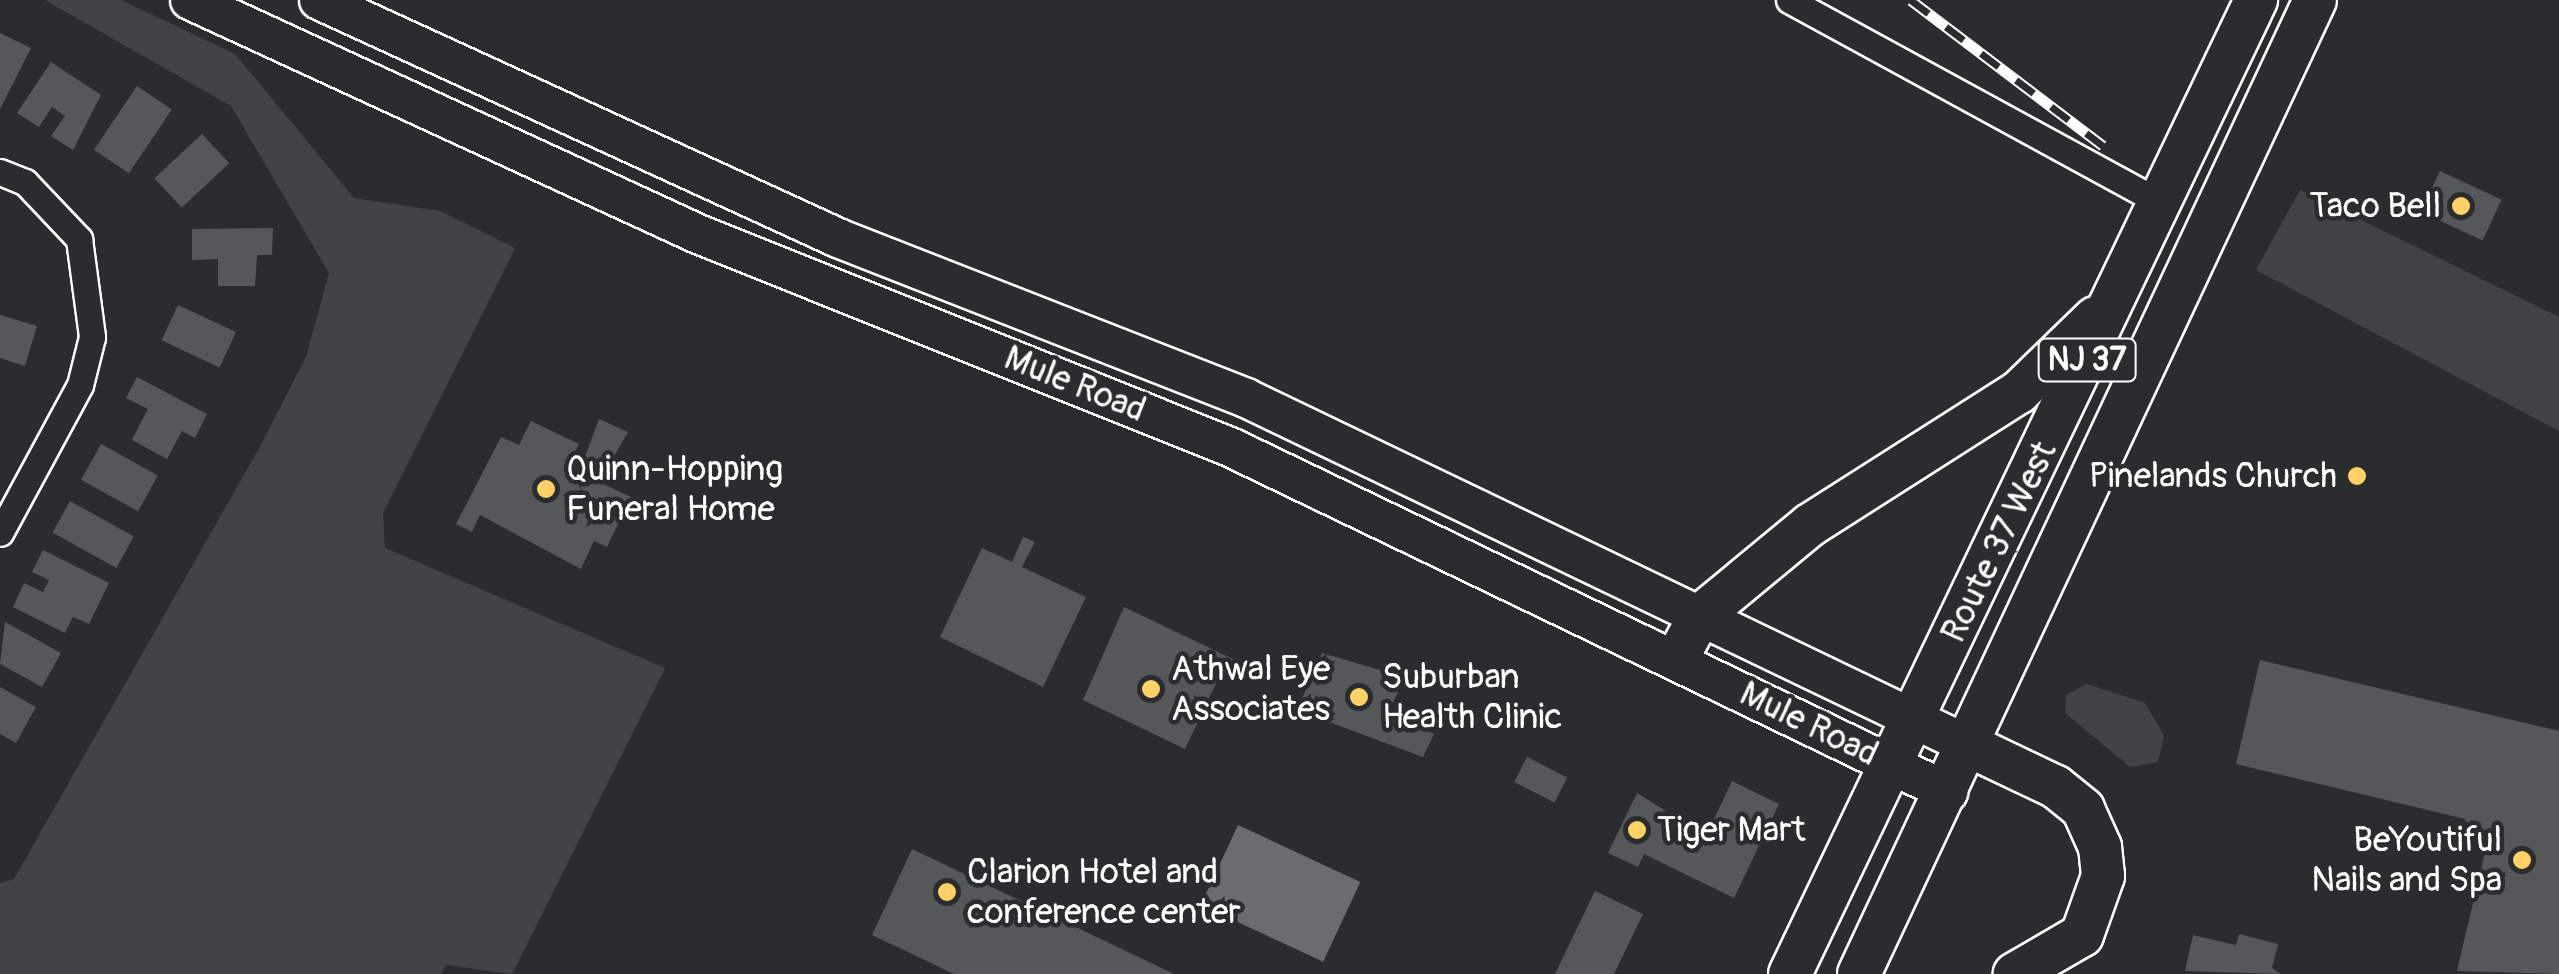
<!DOCTYPE html>
<style>
body{margin:0}
#map{position:relative;width:2559px;height:974px;overflow:hidden;background:#2a2d2e;font-family:Pangolin,sans-serif}
div>[style]{position:absolute}
.green>*{inset:0;background:#414445}
.water>*{inset:0;background:#6a6c6d;transform-origin:0 0}
.building>*{inset:0;background:#555758;transform-origin:0 0}
.roads{filter:drop-shadow(2px 0 #fff) drop-shadow(-2px 0 #fff) drop-shadow(0 2px #fff) drop-shadow(0 -2px #fff)}
.minor>*{height:25px;margin:-12.5px;padding:0 12.5px;transform-origin:12.5px;border-radius:12.5px;background:#2a2d2e}
.secondary>*{height:38px;margin:-19px;padding:0 19px;transform-origin:19px;border-radius:19px;background:#2a2d2e}
.trunk>*{height:42px;margin:-21px;padding:0 21px;transform-origin:21px;border-radius:21px;background:#2a2d2e}
.rail>*{height:11px;margin-top:-5.5px;transform-origin:0;background:repeating-linear-gradient(90deg,#2a2d2e 0 22px,#fff 0 44px);box-sizing:border-box;border-block:2px solid #fff}
.dots>*{width:28px;height:28px;translate:-50% -50%;box-sizing:border-box;border:5px solid #2a2d2e;border-radius:50%}
span{translate:-50% -50%;white-space:nowrap;text-align:center;line-height:1.15;-webkit-text-stroke:9px #2a2d2e;paint-order:stroke}
.shield-label span{padding:2px 8px;background:#2a2d2e;border:2px solid;border-radius:8px;-webkit-text-stroke-width:0}
.shield-label{font-size:32px;color:#fff;font-weight:700}
.poi-label{font-size:35px;color:#fff}
.right{translate:-100% -50%;text-align:right}
.left{translate:0 -50%;text-align:left}
.street-label{font-size:35px;color:#fff}
</style>
<div id="map">
<div class="green">
<div style="clip-path:polygon(45px 0,121px 0,235px 54px,354px 198px,440px 211px,515px 248px,383px 513px,385px 548px,665px 668px,512px 974px,446px 965px,441px 974px,0 974px,0 883px,14px 879px,257px 452px,306px 357px,329px 273px,231px 106px)"></div>
<div style="clip-path:polygon(2300px 190px,2559px 317px,2559px 431px,2256px 270px)"></div>
<div style="clip-path:polygon(2087px 684px,2145px 703px,2164px 736px,2158px 762px,2130px 767px,2065px 713px,2066px 695px)"></div>
</div>
<div class="water">
<div style="left:1238px;top:825px;width:135px;height:88px;rotate:25deg"></div>
</div>
<div class="building">
<div style="clip-path:polygon(0 33px,31px 48px,0 109px)"></div>
<div style="clip-path:polygon(51px 62px,101px 95px,73px 150px,51px 136px,65px 116px,52px 107px,39px 127px,17px 113px)"></div>
<div style="left:137px;top:86px;width:42px;height:77px;rotate:34deg"></div>
<div style="left:202px;top:134px;width:40px;height:65px;rotate:47deg"></div>
<div style="left:2440px;top:171px;width:68px;height:45px;rotate:25deg"></div>
<div style="clip-path:polygon(273px 228px,272px 255px,257px 255px,255px 286px,218px 286px,218px 259px,192px 260px,192px 229px)"></div>
<div style="left:178px;top:305px;width:64px;height:39px;rotate:25deg"></div>
<div style="clip-path:polygon(0 315px,37px 326px,25px 366px,0 358px)"></div>
<div style="clip-path:polygon(137px 377px,207px 414px,195px 438px,182px 431px,167px 459px,132px 440px,148px 409px,126px 398px)"></div>
<div style="clip-path:polygon(599px 419px,628px 432px,599px 482px,631px 497px,607px 547px,594px 541px,581px 569px,480px 515px,472px 532px,456px 524px,501px 437px,519px 445px,531px 421px,579px 444px,568px 467px,579px 473px)"></div>
<div style="left:101px;top:444px;width:65px;height:41px;rotate:29deg"></div>
<div style="left:70px;top:501px;width:73px;height:36px;rotate:29deg"></div>
<div style="clip-path:polygon(1023px 537px,1035px 542px,1022px 567px,1086px 597px,1043px 687px,940px 637px,982px 548px,1012px 562px)"></div>
<div style="clip-path:polygon(43px 550px,109px 583px,89px 624px,73px 617px,65px 633px,13px 607px,24px 583px,43px 592px,49px 580px,32px 572px)"></div>
<div style="clip-path:polygon(1124px 607px,1237px 661px,1229px 677px,1221px 673px,1185px 749px,1083px 700px)"></div>
<div style="clip-path:polygon(5px 622px,61px 653px,42px 687px,0 664px)"></div>
<div style="clip-path:polygon(1322px 653px,1387px 672px,1382px 684px,1398px 692px,1388px 713px,1434px 734px,1423px 757px,1297px 710px)"></div>
<div style="clip-path:polygon(2260px 660px,2559px 731px,2559px 974px,2457px 971px,2484px 856px,2465px 819px,2236px 764px)"></div>
<div style="clip-path:polygon(0 687px,36px 707px,16px 743px,0 734px)"></div>
<div style="left:1527px;top:757px;width:45px;height:28px;rotate:27deg"></div>
<div style="clip-path:polygon(1732px 781px,1779px 804px,1734px 898px,1644px 854px,1638px 867px,1608px 853px,1637px 793px,1706px 836px)"></div>
<div style="clip-path:polygon(912px 849px,1174px 974px,954px 974px,872px 935px)"></div>
<div style="clip-path:polygon(1595px 891px,1643px 914px,1614px 974px,1555px 974px)"></div>
<div style="clip-path:polygon(2239px 934px,2278px 944px,2272px 968px,2281px 974px,2185px 971px,2193px 935px,2236px 945px)"></div>
</div>
<div class="roads">
<div class="minor">
<div style="left:1789px;top:0;width:424px;rotate:28.6deg"></div>
<div style="left:0;top:172px;width:27px;rotate:22deg"></div>
<div style="left:25px;top:182px;width:79px;rotate:46.5deg"></div>
<div style="left:79px;top:239px;width:99px;rotate:82.4deg"></div>
<div style="left:92px;top:337px;width:49px;rotate:104deg"></div>
<div style="left:80px;top:385px;width:168px;rotate:118.4deg"></div>
</div>
<div class="secondary">
<div style="left:190px;top:0;width:559px;rotate:24.73deg"></div>
<div style="left:698px;top:234px;width:573px;rotate:21.82deg"></div>
<div style="left:1230px;top:447px;width:797px;rotate:25.66deg"></div>
<div style="left:319px;top:0;width:571px;rotate:24.63deg"></div>
<div style="left:838px;top:238px;width:438px;rotate:21.4deg"></div>
<div style="left:1246px;top:398px;width:803px;rotate:25.67deg"></div>
</div>
<div class="trunk">
<div style="left:1677px;top:658px;width:48px;rotate:-61.3deg"></div>
<div style="left:1700px;top:616px;width:143px;rotate:-39.6deg"></div>
<div style="left:1810px;top:525px;width:248px;rotate:-32.5deg"></div>
<div style="left:2019px;top:392px;width:106px;rotate:-44.2deg"></div>
<div style="left:1970px;top:746px;width:95px;rotate:25.5deg"></div>
<div style="left:2056px;top:787px;width:35px;rotate:39deg"></div>
<div style="left:2083px;top:809px;width:42px;rotate:65.9deg"></div>
<div style="left:2100px;top:847px;width:29px;rotate:84deg"></div>
<div style="left:2103px;top:876px;width:63px;rotate:109.6deg"></div>
<div style="left:2082px;top:935px;width:78px;rotate:149.8deg"></div>
<div style="left:1790px;top:974px;width:1080px;rotate:-64.43deg"></div>
<div style="left:1859px;top:974px;width:1075px;rotate:-64.91deg"></div>
</div>
</div>
<div class="rail">
<div style="left:1911px;top:0;width:241px;rotate:37.2deg"></div>
</div>
<div class="dots">
<div style="left:2461px;top:206px;background:#ffd166"></div>
<div style="left:2357px;top:476px;background:#ffd166"></div>
<div style="left:546px;top:489px;background:#ffd166"></div>
<div style="left:1151px;top:689px;background:#ffd166"></div>
<div style="left:1359px;top:697px;background:#ffd166"></div>
<div style="left:1637px;top:830px;background:#ffd166"></div>
<div style="left:2522px;top:860px;background:#ffd166"></div>
<div style="left:947px;top:892px;background:#ffd166"></div>
</div>
<div class="shield-label">
<span style="left:2087px;top:360px">NJ 37</span>
</div>
<div class="poi-label">
<span class="right" style="left:2441px;top:206px">Taco Bell</span>
<span class="left" style="left:566px;top:489px">Quinn-Hopping<br>Funeral Home</span>
<span class="right" style="left:2337px;top:476px">Pinelands Church</span>
<span class="left" style="left:1171px;top:689px">Athwal Eye<br>Associates</span>
<span class="left" style="left:1382px;top:697px">Suburban<br>Health Clinic</span>
<span class="left" style="left:1657px;top:830px">Tiger Mart</span>
<span class="right" style="left:2502px;top:860px">BeYoutiful<br>Nails and Spa</span>
<span class="left" style="left:967px;top:892px">Clarion Hotel and<br>conference center</span>
</div>
<div class="street-label">
<span style="left:1075px;top:384px;rotate:22deg">Mule Road</span>
<span style="left:1999px;top:542px;rotate:-64deg">Route 37 West</span>
<span style="left:1809px;top:724px;rotate:26deg">Mule Road</span>
</div>
</div>
